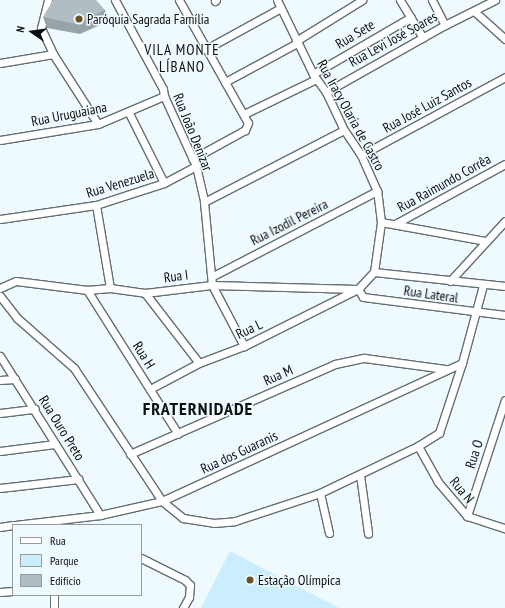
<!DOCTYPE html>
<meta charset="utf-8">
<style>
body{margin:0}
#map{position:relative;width:505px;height:608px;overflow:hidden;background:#effafe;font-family:"PT Sans Narrow",sans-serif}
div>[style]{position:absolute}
.green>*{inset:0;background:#cbeefe}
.roads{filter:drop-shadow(1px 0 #646f74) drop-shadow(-1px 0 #646f74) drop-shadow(0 1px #646f74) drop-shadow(0 -1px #646f74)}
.minor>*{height:7px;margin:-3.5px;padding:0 3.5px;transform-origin:3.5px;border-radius:3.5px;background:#fff}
.wall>*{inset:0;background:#98a3a8}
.building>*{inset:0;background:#b1bdc3}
.dots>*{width:11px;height:11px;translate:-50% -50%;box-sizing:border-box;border:2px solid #effafe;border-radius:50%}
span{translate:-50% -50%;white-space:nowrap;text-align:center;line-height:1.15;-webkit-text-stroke:3px #effafe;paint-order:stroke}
.poi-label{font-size:14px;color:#0b0f11}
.left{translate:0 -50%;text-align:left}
.street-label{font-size:14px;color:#0b0f11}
.neighbourhood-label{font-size:15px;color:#0b0f11;letter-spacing:1px}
.district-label{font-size:18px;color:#0b0f11;font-weight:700;letter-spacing:1px}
.legend{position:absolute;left:12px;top:524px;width:130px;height:72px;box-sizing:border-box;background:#effafe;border:1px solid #949c9f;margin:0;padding:5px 7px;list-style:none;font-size:12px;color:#0b0f11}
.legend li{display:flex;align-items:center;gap:8px;height:20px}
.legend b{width:20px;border:1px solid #949c9f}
.north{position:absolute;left:12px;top:12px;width:40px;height:40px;-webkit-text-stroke:3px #effafe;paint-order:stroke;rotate:283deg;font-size:11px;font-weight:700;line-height:16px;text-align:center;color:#0b0f11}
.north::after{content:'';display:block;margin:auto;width:14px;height:18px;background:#0b0f11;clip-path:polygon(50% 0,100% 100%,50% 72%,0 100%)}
</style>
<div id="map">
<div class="green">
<div style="clip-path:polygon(230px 551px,339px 608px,201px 608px)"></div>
</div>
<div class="roads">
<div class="minor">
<div style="left:48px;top:0;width:29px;rotate:104deg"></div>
<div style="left:41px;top:28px;width:29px;rotate:65deg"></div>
<div style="left:53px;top:54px;width:83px;rotate:57.3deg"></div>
<div style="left:115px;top:0;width:101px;rotate:61.7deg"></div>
<div style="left:163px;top:89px;width:7px;rotate:82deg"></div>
<div style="left:164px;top:96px;width:77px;rotate:65.4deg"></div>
<div style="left:196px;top:166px;width:37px;rotate:77deg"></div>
<div style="left:204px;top:202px;width:83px;rotate:84.5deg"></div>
<div style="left:212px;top:285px;width:69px;rotate:62.3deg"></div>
<div style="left:179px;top:0;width:141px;rotate:60.7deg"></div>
<div style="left:248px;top:123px;width:8px;rotate:113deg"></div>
<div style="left:245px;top:130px;width:60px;rotate:151.3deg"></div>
<div style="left:400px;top:0;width:44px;rotate:58.8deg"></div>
<div style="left:432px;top:0;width:28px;rotate:63deg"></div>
<div style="left:215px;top:1px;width:1px;rotate:-45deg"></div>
<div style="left:474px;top:11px;width:42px;rotate:42.1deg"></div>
<div style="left:296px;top:41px;width:78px;rotate:-31.8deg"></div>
<div style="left:206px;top:49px;width:85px;rotate:-28.7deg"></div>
<div style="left:0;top:63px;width:54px;rotate:-9.6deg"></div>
<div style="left:313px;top:74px;width:113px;rotate:-30.2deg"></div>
<div style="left:225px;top:82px;width:82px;rotate:-28.4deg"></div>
<div style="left:326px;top:92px;width:137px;rotate:-29.4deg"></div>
<div style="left:445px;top:25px;width:56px;rotate:-26.6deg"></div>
<div style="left:129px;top:113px;width:78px;rotate:63.4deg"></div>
<div style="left:244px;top:114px;width:80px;rotate:-25.9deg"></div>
<div style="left:0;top:140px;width:99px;rotate:-9.3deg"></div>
<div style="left:98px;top:124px;width:72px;rotate:-23deg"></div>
<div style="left:361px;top:155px;width:164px;rotate:-28.4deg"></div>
<div style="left:204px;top:202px;width:157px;rotate:-27.2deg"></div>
<div style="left:96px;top:205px;width:84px;rotate:80.4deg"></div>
<div style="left:0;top:219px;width:97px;rotate:-8.3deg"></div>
<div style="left:96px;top:205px;width:71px;rotate:-17.9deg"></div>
<div style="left:164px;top:183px;width:36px;rotate:-28deg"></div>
<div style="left:381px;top:222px;width:107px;rotate:10.3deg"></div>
<div style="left:395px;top:224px;width:125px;rotate:-28.6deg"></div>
<div style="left:374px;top:272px;width:132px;rotate:6.1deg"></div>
<div style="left:213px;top:276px;width:185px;rotate:-27.4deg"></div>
<div style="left:450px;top:281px;width:81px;rotate:-47.5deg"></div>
<div style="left:0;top:288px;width:17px;rotate:-24deg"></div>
<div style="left:16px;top:281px;width:72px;rotate:7.2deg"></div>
<div style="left:87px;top:290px;width:23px;rotate:-5deg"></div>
<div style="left:110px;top:288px;width:35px;rotate:8deg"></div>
<div style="left:145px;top:293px;width:67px;rotate:-6.8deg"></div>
<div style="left:212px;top:285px;width:145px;rotate:1.6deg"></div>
<div style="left:358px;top:289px;width:9px;rotate:58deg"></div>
<div style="left:363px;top:297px;width:143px;rotate:7.2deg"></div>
<div style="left:87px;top:290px;width:170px;rotate:57.7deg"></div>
<div style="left:145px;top:293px;width:88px;rotate:52.4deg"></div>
<div style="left:0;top:296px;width:28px;rotate:52deg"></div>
<div style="left:17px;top:318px;width:76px;rotate:41.3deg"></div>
<div style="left:74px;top:368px;width:159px;rotate:56.5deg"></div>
<div style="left:162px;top:501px;width:27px;rotate:39deg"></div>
<div style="left:183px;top:518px;width:31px;rotate:9deg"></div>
<div style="left:214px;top:523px;width:21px;rotate:-5deg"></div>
<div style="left:235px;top:521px;width:89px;rotate:-18.2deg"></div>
<div style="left:320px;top:493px;width:109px;rotate:-25.6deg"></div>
<div style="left:418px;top:446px;width:25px;rotate:-32deg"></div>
<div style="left:439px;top:433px;width:74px;rotate:-71.8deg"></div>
<div style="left:462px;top:363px;width:81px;rotate:-74.9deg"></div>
<div style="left:0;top:356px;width:188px;rotate:57.8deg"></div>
<div style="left:0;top:380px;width:15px;rotate:-4deg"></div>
<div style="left:150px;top:389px;width:55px;rotate:-28deg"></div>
<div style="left:199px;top:363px;width:48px;rotate:-20.7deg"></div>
<div style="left:244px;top:346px;width:127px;rotate:-26.6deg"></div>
<div style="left:358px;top:289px;width:23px;rotate:-47deg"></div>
<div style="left:374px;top:272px;width:50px;rotate:-82deg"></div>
<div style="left:381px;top:222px;width:31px;rotate:-97deg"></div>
<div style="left:377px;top:191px;width:39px;rotate:-114deg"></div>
<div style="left:361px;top:155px;width:30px;rotate:-124deg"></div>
<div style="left:344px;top:130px;width:42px;rotate:-115.3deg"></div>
<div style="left:326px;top:92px;width:22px;rotate:-126deg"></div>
<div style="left:313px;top:74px;width:82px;rotate:-115.9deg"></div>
<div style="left:0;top:413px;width:35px;rotate:-7deg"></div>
<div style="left:418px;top:446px;width:41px;rotate:60.9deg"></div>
<div style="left:438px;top:482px;width:45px;rotate:49.5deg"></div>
<div style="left:467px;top:516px;width:40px;rotate:18deg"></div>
<div style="left:0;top:451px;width:55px;rotate:-7.3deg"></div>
<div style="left:130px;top:454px;width:224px;rotate:-23.7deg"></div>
<div style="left:335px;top:364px;width:30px;rotate:-12deg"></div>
<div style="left:364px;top:358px;width:82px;rotate:7.7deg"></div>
<div style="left:360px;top:475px;width:59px;rotate:82.1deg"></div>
<div style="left:0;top:488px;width:79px;rotate:-6.6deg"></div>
<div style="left:320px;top:493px;width:41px;rotate:77.3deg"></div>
<div style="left:467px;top:516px;width:122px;rotate:-71.9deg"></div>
<div style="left:15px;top:525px;width:86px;rotate:-6.7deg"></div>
<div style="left:100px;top:515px;width:64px;rotate:-12.7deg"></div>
<div style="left:162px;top:501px;width:330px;rotate:-24.7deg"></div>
<div style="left:0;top:527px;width:13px;rotate:-9deg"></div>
<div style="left:141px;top:558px;width:49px;rotate:26.6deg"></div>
<div style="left:185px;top:580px;width:7px;rotate:45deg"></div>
<div style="left:190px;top:585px;width:12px;rotate:95deg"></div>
<div style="left:189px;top:597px;width:13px;rotate:119deg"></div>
<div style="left:0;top:592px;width:13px;rotate:-4deg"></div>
<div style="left:54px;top:608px;width:13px;rotate:-90deg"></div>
</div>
</div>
<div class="wall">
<div style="clip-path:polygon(105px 10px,109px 21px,80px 34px,47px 28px,43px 17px)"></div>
</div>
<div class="building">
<div style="clip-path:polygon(53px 0,96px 0,105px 10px,76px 24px,43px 17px)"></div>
</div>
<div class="dots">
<div style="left:79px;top:19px;background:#6d5023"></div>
<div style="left:250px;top:580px;background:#6d5023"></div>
</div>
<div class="poi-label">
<span class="left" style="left:87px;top:19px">Paróquia Sagrada Família</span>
<span class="left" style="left:258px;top:580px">Estação Olímpica</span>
</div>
<div class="street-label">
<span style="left:355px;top:34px;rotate:-31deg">Rua Sete</span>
<span style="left:393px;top:39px;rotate:-29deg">Rua Levi José Soares</span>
<span style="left:427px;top:105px;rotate:-29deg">Rua José Luiz Santos</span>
<span style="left:69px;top:114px;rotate:-11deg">Rua Uruguaiana</span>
<span style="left:351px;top:115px;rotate:61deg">Rua Iracy Olaria de Castro</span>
<span style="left:193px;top:132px;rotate:68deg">Rua João Denizar</span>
<span style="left:120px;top:183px;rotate:-17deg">Rua Venezuela</span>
<span style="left:444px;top:183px;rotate:-29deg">Rua Raimundo Corrêa</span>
<span style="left:289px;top:222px;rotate:-27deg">Rua Izodil Pereira</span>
<span style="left:176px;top:276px;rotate:-7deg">Rua I</span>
<span style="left:431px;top:294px;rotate:8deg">Rua Lateral</span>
<span style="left:249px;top:329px;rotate:-25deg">Rua L</span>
<span style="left:144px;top:355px;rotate:58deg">Rua H</span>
<span style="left:278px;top:375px;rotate:-24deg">Rua M</span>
<span style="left:62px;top:428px;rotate:58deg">Rua Ouro Preto</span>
<span style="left:239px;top:452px;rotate:-25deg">Rua dos Guaranis</span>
<span style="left:474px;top:454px;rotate:-72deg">Rua O</span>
<span style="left:462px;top:490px;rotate:50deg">Rua N</span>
</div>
<div class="neighbourhood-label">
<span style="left:182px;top:58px">VILA MONTE<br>LÍBANO</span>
</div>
<div class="district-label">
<span style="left:198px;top:409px">FRATERNIDADE</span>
</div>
<ul class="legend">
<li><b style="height:5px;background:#fff"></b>Rua</li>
<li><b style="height:11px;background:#cbeefe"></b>Parque</li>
<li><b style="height:11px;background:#b1bdc3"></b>Edifício</li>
</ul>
<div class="north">N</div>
</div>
